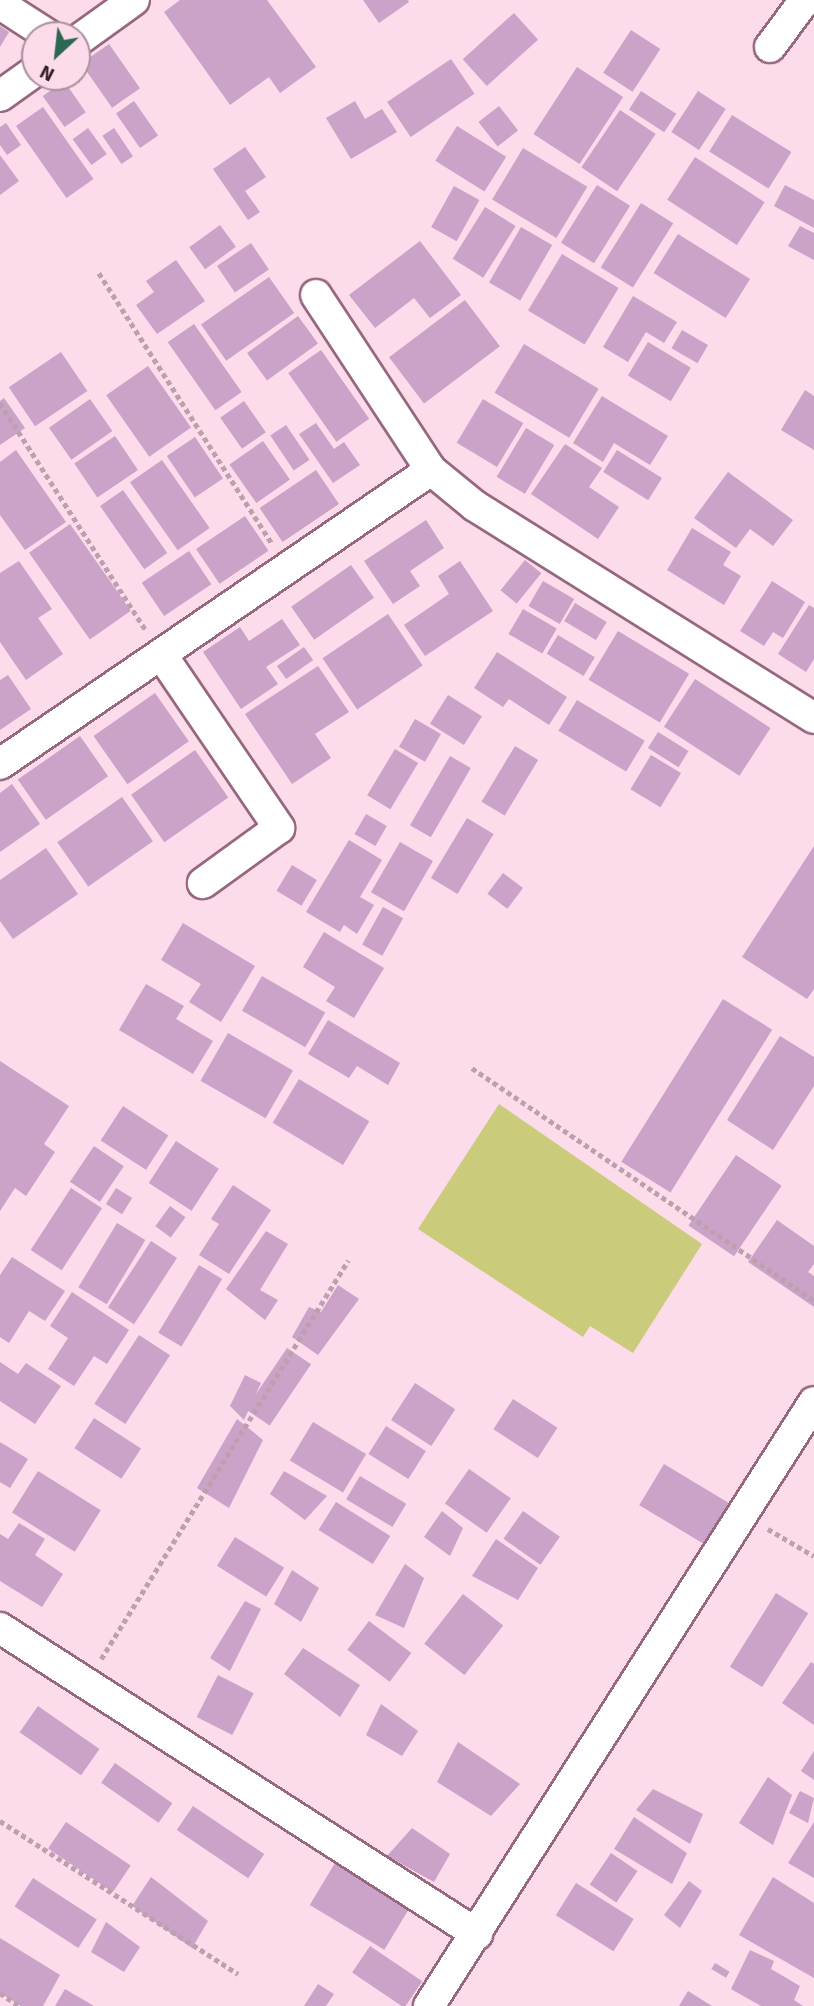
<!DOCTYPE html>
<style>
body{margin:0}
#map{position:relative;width:814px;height:2006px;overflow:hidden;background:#fcdbea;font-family:Signika,sans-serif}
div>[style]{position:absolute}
.green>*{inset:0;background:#cbcb7c}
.building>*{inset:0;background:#cba2c8;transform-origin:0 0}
.path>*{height:4.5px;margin-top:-2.25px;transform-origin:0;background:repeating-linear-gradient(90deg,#bda0ae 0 5px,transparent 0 8.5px)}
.roads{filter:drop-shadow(2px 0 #97677f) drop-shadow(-2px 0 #97677f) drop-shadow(0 2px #97677f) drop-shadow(0 -2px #97677f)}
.minor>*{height:30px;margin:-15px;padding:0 15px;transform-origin:15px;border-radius:15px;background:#fff}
span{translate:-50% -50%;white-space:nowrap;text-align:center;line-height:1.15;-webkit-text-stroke:7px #fcdbea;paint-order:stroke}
.north{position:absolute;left:21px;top:21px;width:70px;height:70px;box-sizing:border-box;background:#fcdbea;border:2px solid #ac909d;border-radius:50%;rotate:207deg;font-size:19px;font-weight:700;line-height:28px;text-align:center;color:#331f29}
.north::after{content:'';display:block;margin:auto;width:24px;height:32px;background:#2a6853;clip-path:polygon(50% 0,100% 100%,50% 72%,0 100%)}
</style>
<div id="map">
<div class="green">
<div style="clip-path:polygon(499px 1104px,702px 1244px,633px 1353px,590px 1326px,583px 1337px,418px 1229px)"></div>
</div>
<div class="building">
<div style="clip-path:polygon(180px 0,267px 0,316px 67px,280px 93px,269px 77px,230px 105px,164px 12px)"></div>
<div style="clip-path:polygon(363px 0,408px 0,409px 2px,379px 23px)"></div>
<div style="left:514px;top:13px;width:36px;height:69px;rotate:48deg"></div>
<div style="clip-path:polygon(0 26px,9px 32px,0 47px)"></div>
<div style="left:631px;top:30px;width:35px;height:51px;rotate:33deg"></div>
<div style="left:109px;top:44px;width:54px;height:34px;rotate:55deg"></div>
<div style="left:451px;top:59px;width:42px;height:77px;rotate:56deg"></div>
<div style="left:577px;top:67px;width:55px;height:80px;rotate:33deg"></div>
<div style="left:64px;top:81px;width:38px;height:26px;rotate:55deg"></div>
<div style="left:641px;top:91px;width:42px;height:22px;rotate:33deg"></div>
<div style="left:698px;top:91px;width:33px;height:49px;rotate:33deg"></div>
<div style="left:134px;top:101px;width:42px;height:22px;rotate:55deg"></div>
<div style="clip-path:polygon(355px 101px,365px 119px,382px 109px,397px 132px,351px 159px,326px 118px)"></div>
<div style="left:499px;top:106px;width:31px;height:26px;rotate:52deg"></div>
<div style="left:43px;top:107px;width:88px;height:33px;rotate:55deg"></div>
<div style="left:620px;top:110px;width:43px;height:69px;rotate:34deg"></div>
<div style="left:732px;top:115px;width:70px;height:43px;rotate:32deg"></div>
<div style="clip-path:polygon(6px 123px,21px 145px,7px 155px,0 145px,0 127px)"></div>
<div style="left:457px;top:126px;width:58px;height:41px;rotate:32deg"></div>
<div style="left:88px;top:128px;width:32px;height:19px;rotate:54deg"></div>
<div style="left:114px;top:128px;width:34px;height:14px;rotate:56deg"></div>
<div style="clip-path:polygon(245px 147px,266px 177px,245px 191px,260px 212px,248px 220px,213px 169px)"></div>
<div style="left:523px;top:148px;width:75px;height:60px;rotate:31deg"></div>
<div style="clip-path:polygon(0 155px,19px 181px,0 195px)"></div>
<div style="left:695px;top:157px;width:83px;height:51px;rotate:33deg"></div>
<div style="left:597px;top:185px;width:39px;height:68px;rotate:32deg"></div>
<div style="clip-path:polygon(785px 185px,814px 200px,814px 228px,774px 206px)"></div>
<div style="left:454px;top:186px;width:29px;height:47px;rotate:29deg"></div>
<div style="left:641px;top:203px;width:38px;height:76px;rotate:32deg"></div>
<div style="left:485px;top:207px;width:36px;height:61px;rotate:32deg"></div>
<div style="left:220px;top:225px;width:27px;height:38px;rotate:54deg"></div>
<div style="clip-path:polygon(800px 226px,814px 233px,814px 260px,788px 246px)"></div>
<div style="left:521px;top:227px;width:36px;height:64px;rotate:30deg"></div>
<div style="left:678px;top:234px;width:85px;height:46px;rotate:32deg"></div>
<div style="clip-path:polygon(420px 241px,461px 295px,430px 318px,414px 298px,375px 328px,349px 295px)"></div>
<div style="left:251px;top:243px;width:32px;height:41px;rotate:56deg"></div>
<div style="left:562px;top:254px;width:66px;height:66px;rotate:31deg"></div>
<div style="clip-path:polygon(176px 260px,205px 301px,157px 334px,136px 305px,154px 292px,146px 281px)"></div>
<div style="left:269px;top:277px;width:44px;height:83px;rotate:55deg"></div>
<div style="clip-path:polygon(633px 296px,677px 322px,664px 343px,646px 332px,628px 362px,603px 347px)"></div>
<div style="left:465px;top:300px;width:58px;height:95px;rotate:53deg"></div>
<div style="left:298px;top:316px;width:34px;height:63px;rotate:54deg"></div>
<div style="left:194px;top:324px;width:83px;height:32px;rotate:55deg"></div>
<div style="left:682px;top:330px;width:30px;height:21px;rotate:30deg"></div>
<div style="left:648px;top:342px;width:50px;height:39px;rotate:31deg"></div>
<div style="left:524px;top:344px;width:87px;height:57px;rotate:31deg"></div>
<div style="left:321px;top:350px;width:84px;height:40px;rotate:55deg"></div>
<div style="left:61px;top:352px;width:47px;height:63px;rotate:56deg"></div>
<div style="left:148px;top:366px;width:75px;height:51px;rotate:55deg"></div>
<div style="clip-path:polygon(805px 390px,814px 396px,814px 450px,781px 430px)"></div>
<div style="clip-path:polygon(602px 396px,668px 436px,650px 465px,614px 443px,603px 462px,573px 443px)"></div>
<div style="clip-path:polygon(4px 398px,25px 428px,0 445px,0 401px)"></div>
<div style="left:90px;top:399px;width:39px;height:50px;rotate:55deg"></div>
<div style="left:483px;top:399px;width:47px;height:51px;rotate:31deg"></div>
<div style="left:244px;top:401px;width:38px;height:29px;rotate:55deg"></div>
<div style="clip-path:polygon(316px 423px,334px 449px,344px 442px,360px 465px,333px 483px,299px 434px)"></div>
<div style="left:286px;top:425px;width:42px;height:19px;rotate:56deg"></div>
<div style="left:526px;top:428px;width:33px;height:57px;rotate:31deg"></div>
<div style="left:115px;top:436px;width:41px;height:49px;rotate:56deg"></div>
<div style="left:195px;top:437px;width:50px;height:34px;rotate:56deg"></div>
<div style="left:263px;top:441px;width:47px;height:41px;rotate:55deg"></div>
<div style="clip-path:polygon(565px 444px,602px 468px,589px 487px,619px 507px,598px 539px,531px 494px)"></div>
<div style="clip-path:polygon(16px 450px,66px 522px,25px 550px,0 515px,0 462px)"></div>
<div style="left:617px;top:450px;width:53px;height:26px;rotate:32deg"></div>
<div style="left:162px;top:460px;width:83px;height:39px;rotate:55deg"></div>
<div style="left:316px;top:470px;width:41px;height:68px;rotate:56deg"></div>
<div style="clip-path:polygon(728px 472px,793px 520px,773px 546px,750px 529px,736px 548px,694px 518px)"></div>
<div style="left:123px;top:490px;width:77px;height:28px;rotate:55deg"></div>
<div style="left:245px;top:516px;width:42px;height:59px;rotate:56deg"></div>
<div style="clip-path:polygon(426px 520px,444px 548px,410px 571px,420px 586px,393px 604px,364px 561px)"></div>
<div style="left:70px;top:524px;width:106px;height:50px;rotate:55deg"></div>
<div style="clip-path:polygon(692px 528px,731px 552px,723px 565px,741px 576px,724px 605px,667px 570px)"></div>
<div style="left:189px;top:551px;width:40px;height:57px;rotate:56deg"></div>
<div style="left:525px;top:560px;width:21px;height:39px;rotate:39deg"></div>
<div style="clip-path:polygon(19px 561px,52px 609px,38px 618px,63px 654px,26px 680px,0 642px,0 573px)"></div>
<div style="clip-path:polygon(460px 561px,493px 611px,425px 656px,404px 625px,449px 594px,438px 576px)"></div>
<div style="left:351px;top:565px;width:40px;height:73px;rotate:55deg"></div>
<div style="left:543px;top:581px;width:36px;height:29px;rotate:30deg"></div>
<div style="clip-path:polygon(772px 581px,805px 602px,783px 638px,773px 632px,764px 646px,740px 631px)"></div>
<div style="left:575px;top:603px;width:37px;height:21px;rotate:31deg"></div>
<div style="clip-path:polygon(809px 605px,814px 608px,814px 659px,806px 672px,778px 654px)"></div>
<div style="left:523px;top:609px;width:39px;height:29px;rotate:30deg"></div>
<div style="left:388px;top:614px;width:62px;height:79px;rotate:56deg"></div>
<div style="clip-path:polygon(282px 619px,300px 645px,266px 667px,278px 684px,241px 709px,203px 652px,240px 627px,249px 641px)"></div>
<div style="left:618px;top:631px;width:83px;height:57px;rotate:31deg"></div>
<div style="left:558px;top:635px;width:43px;height:22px;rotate:31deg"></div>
<div style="left:304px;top:647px;width:16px;height:33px;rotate:55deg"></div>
<div style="clip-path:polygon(497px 652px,567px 697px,549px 725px,509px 699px,503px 707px,474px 688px)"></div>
<div style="clip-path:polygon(318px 666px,349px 712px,315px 734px,331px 758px,292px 784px,245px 714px)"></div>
<div style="clip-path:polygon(8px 675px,31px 709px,0 730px,0 680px)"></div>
<div style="left:695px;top:679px;width:90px;height:57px;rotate:33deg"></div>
<div style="left:155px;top:693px;width:59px;height:75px;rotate:55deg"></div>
<div style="left:448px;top:695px;width:40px;height:34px;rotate:32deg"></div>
<div style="left:577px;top:700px;width:79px;height:36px;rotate:31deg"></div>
<div style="left:415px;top:719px;width:30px;height:32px;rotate:30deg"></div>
<div style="left:658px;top:732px;width:36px;height:19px;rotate:32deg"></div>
<div style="left:80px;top:736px;width:49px;height:76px;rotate:55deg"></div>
<div style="left:515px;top:746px;width:27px;height:65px;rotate:31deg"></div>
<div style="left:395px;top:749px;width:27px;height:54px;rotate:31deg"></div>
<div style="left:195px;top:750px;width:58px;height:78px;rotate:55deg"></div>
<div style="left:651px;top:755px;width:35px;height:40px;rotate:31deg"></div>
<div style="left:450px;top:756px;width:24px;height:80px;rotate:30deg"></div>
<div style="clip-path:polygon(12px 784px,40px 824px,0 852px,0 793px)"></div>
<div style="left:122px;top:797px;width:54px;height:79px;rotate:55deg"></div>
<div style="left:366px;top:814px;width:24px;height:23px;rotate:30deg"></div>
<div style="left:467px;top:818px;width:31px;height:70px;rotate:31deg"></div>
<div style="clip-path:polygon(349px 840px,382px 860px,360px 897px,374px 905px,357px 934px,344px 925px,340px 932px,306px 912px)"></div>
<div style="left:400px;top:842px;width:38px;height:58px;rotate:30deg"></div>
<div style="clip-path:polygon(814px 846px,814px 989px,807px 999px,742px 957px)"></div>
<div style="clip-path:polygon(46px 848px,78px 894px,13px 939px,0 921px,0 880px)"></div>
<div style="left:292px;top:865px;width:29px;height:30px;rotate:31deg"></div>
<div style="left:503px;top:873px;width:25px;height:26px;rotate:37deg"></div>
<div style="left:383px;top:907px;width:23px;height:43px;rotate:29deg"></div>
<div style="clip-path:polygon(183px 923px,255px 966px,221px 1022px,189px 1002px,201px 984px,161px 960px)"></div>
<div style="clip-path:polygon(324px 932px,384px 968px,354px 1018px,326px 1001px,335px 987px,303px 967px)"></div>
<div style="left:262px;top:976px;width:73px;height:40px;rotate:30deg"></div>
<div style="clip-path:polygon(146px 984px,184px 1006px,176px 1019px,213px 1041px,193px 1074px,119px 1030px)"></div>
<div style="left:723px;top:999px;width:58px;height:192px;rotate:32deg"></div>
<div style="clip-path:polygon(328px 1020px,400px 1063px,388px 1085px,357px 1066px,349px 1078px,308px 1054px)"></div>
<div style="left:228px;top:1033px;width:75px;height:55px;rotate:30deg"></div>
<div style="clip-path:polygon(780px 1036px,814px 1057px,814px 1086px,773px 1150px,727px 1120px)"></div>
<div style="clip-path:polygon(0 1061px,69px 1106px,44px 1144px,55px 1152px,26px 1196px,15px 1188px,0 1211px)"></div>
<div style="left:299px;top:1079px;width:82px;height:51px;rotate:31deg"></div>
<div style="left:123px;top:1106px;width:54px;height:41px;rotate:33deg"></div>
<div style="left:176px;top:1141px;width:51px;height:50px;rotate:33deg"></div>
<div style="left:94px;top:1146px;width:36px;height:43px;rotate:34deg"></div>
<div style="left:736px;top:1155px;width:55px;height:85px;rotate:34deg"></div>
<div style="clip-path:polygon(233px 1185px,271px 1210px,229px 1274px,199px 1255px,219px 1224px,211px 1219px)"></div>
<div style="left:71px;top:1188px;width:37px;height:74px;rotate:33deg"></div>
<div style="left:116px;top:1188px;width:19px;height:19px;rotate:32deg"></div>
<div style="left:170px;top:1206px;width:19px;height:25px;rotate:36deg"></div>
<div style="clip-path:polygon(777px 1220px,814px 1246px,814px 1264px,808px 1272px,814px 1276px,814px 1307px,748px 1262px)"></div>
<div style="left:117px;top:1223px;width:33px;height:75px;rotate:31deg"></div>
<div style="clip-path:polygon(266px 1231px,288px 1244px,260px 1290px,278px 1300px,265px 1320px,226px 1289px)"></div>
<div style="left:151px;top:1241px;width:31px;height:79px;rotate:33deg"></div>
<div style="clip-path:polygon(12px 1257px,65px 1291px,45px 1321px,29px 1311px,9px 1343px,0 1337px,0 1275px)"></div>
<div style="left:199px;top:1265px;width:27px;height:79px;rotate:31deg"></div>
<div style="clip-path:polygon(338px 1285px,359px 1299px,318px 1355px,292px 1337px,309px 1307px,321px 1312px)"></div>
<div style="clip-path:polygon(72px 1292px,129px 1330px,107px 1364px,94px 1356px,74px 1386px,48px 1369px,68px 1338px,50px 1326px)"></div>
<div style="left:139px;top:1335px;width:37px;height:82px;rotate:33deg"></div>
<div style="left:287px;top:1348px;width:29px;height:74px;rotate:34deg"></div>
<div style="clip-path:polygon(0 1362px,18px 1374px,26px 1363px,61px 1386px,35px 1424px,0 1401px)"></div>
<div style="clip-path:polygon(245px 1375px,261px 1383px,244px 1420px,230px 1406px)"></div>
<div style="left:415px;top:1383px;width:48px;height:44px;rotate:33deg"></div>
<div style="left:513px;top:1399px;width:53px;height:36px;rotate:33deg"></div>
<div style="left:94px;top:1418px;width:56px;height:36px;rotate:33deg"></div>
<div style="clip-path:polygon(237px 1419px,263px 1440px,229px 1508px,197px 1488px)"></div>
<div style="left:313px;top:1422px;width:62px;height:45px;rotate:31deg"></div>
<div style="left:386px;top:1426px;width:47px;height:33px;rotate:32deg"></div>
<div style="clip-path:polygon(0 1442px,28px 1459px,10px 1488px,0 1482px)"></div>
<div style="left:664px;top:1464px;width:77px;height:48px;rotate:31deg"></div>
<div style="left:469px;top:1469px;width:51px;height:42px;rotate:35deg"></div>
<div style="left:38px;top:1471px;width:74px;height:49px;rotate:32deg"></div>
<div style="clip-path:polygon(284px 1471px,327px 1496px,305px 1520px,270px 1494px)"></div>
<div style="left:360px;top:1476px;width:54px;height:27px;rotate:31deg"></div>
<div style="left:336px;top:1502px;width:64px;height:33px;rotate:32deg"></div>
<div style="clip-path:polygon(442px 1511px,463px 1528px,450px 1556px,424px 1537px)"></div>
<div style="left:523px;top:1511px;width:45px;height:34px;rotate:35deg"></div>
<div style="clip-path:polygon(19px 1523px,45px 1539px,35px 1555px,63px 1574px,42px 1607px,0 1581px,0 1534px,8px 1539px)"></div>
<div style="left:235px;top:1537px;width:58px;height:34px;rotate:32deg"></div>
<div style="clip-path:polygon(496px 1539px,538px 1568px,518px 1600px,472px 1576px)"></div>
<div style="clip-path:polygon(405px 1564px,424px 1578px,404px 1628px,375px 1615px)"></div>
<div style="clip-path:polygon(292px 1570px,319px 1588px,301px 1622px,274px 1604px)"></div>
<div style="left:776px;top:1593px;width:38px;height:87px;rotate:32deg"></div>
<div style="left:463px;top:1594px;width:51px;height:63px;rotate:38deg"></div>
<div style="clip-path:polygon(245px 1601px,261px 1609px,230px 1671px,210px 1658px)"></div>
<div style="left:369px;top:1621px;width:53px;height:36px;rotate:37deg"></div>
<div style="clip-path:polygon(303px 1648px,360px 1685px,340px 1717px,284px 1674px)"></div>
<div style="clip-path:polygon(811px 1662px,814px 1664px,814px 1725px,782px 1703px)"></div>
<div style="left:218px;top:1675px;width:40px;height:47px;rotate:27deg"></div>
<div style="clip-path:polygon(381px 1704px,418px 1731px,402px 1756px,366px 1735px)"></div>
<div style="left:38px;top:1706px;width:75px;height:32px;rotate:35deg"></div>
<div style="clip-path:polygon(458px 1742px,520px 1784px,491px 1816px,437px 1782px)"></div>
<div style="clip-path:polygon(814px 1751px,814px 1780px,801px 1771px)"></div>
<div style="left:115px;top:1763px;width:70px;height:24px;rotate:35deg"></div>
<div style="clip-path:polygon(768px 1777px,792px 1795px,773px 1845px,739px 1823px)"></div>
<div style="clip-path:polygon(653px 1789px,703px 1814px,690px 1844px,636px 1810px)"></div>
<div style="clip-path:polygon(800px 1791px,814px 1798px,808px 1823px,789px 1813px)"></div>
<div style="left:193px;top:1806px;width:86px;height:29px;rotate:34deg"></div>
<div style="clip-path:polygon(634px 1817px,687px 1853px,672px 1884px,614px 1849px)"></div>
<div style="left:66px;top:1822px;width:78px;height:32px;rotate:34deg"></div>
<div style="clip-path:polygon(814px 1822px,814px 1878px,788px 1863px)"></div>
<div style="clip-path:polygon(412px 1828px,450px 1854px,434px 1882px,387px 1856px)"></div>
<div style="left:611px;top:1853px;width:32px;height:38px;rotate:34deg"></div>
<div style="left:335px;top:1863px;width:87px;height:49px;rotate:31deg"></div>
<div style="clip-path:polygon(151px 1877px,208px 1921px,192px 1948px,132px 1906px)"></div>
<div style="clip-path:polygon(773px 1877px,814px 1903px,814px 1978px,739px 1935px)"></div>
<div style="left:33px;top:1878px;width:76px;height:34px;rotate:33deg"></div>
<div style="clip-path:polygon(689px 1881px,702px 1891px,680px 1928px,664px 1915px)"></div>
<div style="left:576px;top:1883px;width:68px;height:38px;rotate:32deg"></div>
<div style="clip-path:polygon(106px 1922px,140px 1947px,124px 1972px,91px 1952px)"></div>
<div style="clip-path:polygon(0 1938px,60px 1975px,43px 2006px,21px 2006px,0 1993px)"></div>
<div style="left:370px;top:1946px;width:63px;height:32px;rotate:34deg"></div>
<div style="clip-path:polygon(750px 1950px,774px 1961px,771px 1969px,800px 1986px,794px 2000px,803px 2006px,761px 2006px,731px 1989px)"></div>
<div style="left:715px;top:1963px;width:17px;height:7px;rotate:31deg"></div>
<div style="clip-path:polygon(318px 1984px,334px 1994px,326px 2006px,304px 2006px)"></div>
<div style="clip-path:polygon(65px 1989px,94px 2006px,55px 2006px)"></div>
<div style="clip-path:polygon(688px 1991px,712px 2006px,679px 2006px)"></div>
</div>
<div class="path">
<div style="left:99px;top:273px;width:322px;rotate:57.4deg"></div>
<div style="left:0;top:403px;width:269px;rotate:57.3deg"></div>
<div style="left:472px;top:1068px;width:413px;rotate:34.2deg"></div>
<div style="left:768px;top:1529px;width:53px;rotate:30.4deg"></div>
<div style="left:101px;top:1659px;width:469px;rotate:-58.2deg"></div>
<div style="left:0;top:1821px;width:283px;rotate:32.7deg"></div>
<div style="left:0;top:1993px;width:23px;rotate:34deg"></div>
</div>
<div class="roads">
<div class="minor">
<div style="left:0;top:4px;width:57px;rotate:32.9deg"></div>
<div style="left:77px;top:41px;width:70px;rotate:-35.7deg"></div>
<div style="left:770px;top:47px;width:59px;rotate:-53.3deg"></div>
<div style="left:0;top:96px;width:43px;rotate:-35.5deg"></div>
<div style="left:316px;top:295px;width:209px;rotate:56.7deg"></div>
<div style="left:431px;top:470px;width:57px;rotate:39.3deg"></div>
<div style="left:475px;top:506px;width:400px;rotate:32deg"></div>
<div style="left:163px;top:657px;width:207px;rotate:55.8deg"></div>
<div style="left:279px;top:828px;width:94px;rotate:144.1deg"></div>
<div style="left:0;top:764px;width:522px;rotate:-34.3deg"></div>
<div style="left:0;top:1628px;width:567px;rotate:32.68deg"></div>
<div style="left:429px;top:2006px;width:716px;rotate:-57.49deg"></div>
</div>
</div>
<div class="north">N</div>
</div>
